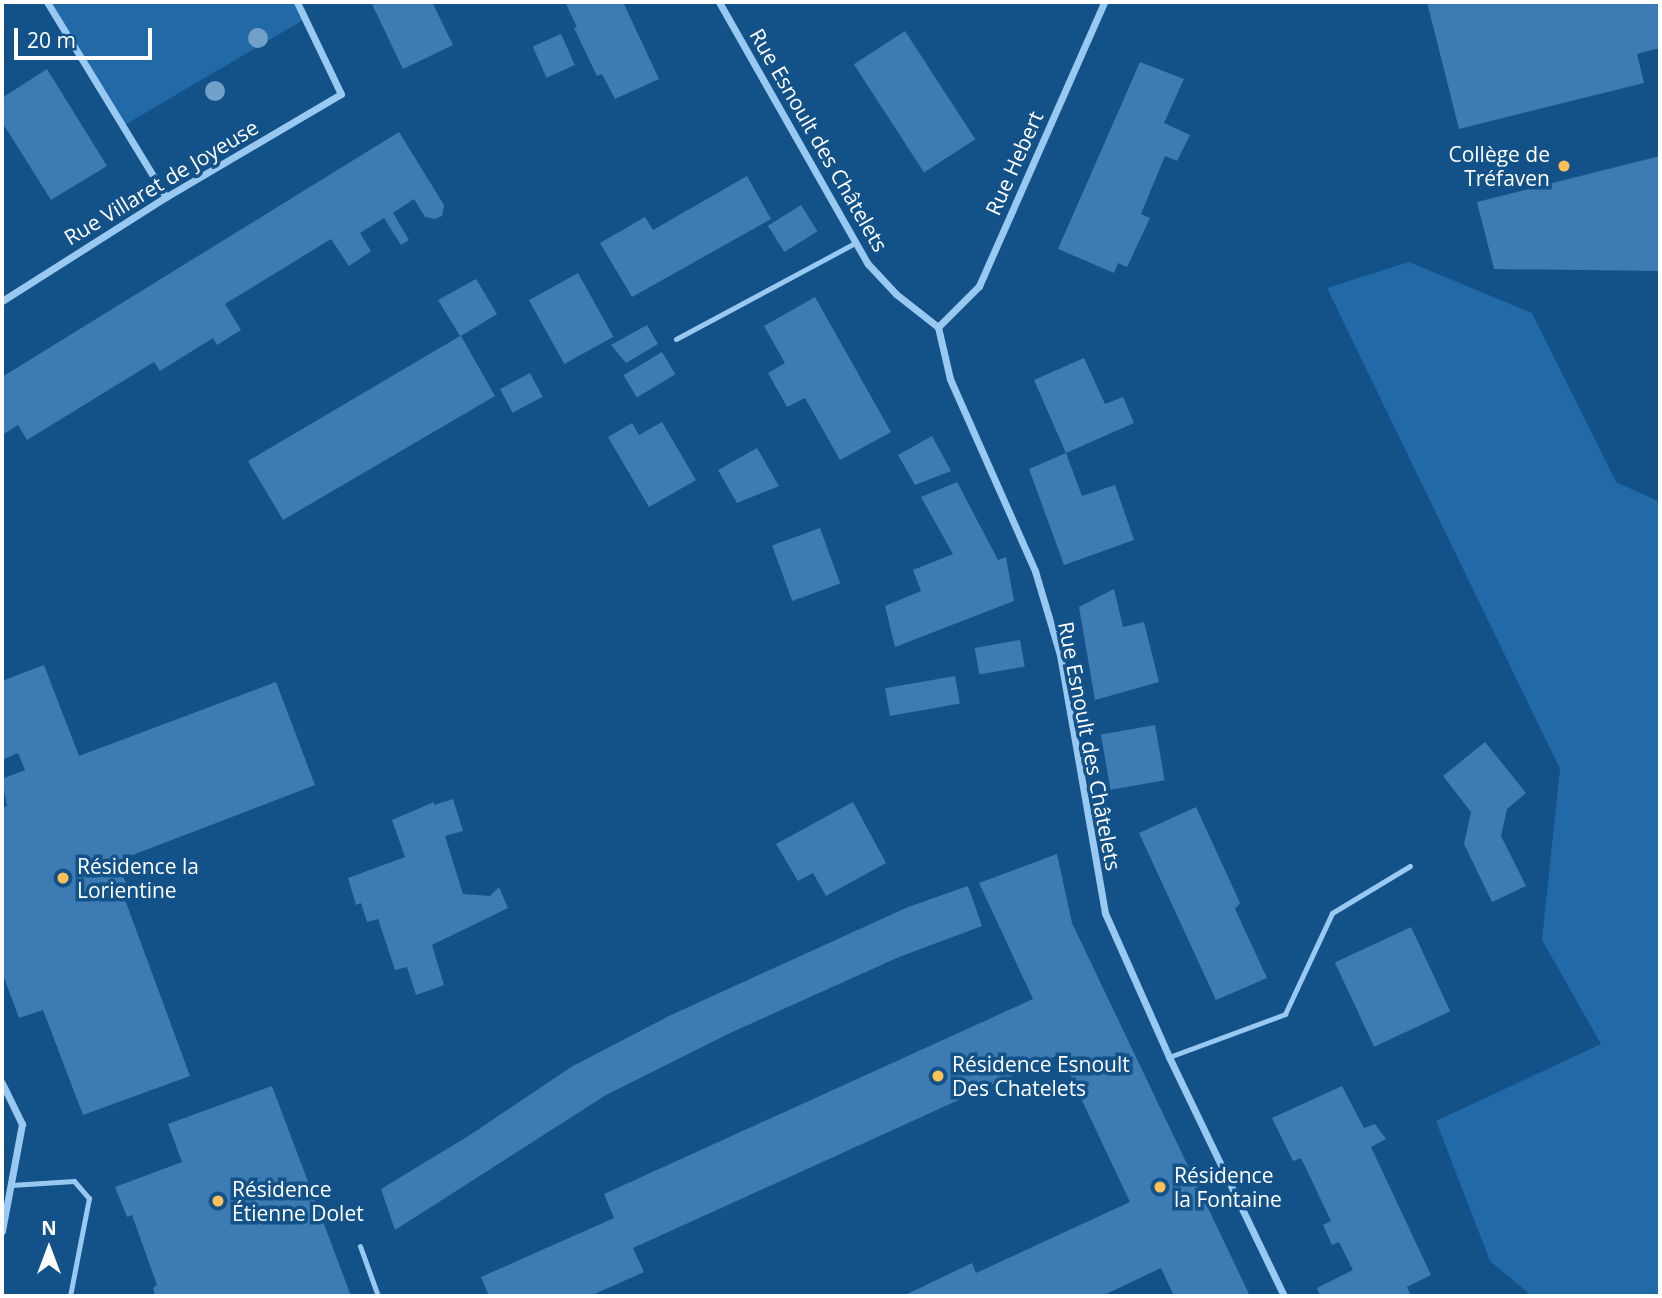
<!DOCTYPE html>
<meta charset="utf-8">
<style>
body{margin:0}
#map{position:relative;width:1662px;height:1298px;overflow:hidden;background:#135189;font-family:"Open Sans",sans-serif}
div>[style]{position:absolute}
.green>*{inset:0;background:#2269a7}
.building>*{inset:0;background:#3c7bb3;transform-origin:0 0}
.lane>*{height:5px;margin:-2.5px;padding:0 2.5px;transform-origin:2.5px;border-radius:2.5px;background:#99c8f0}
.street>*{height:7px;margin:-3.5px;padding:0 3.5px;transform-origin:3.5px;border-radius:3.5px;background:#99c8f0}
.trees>*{width:20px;height:20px;margin:-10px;border-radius:50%;background:#72a0c8}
.dots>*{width:19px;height:19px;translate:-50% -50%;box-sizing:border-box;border:4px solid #135189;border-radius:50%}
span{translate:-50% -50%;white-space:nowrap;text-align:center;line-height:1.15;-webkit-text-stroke:7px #135189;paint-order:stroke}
.street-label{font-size:21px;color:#fff}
.poi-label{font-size:21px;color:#fff}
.right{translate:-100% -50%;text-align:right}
.left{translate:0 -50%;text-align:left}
.frame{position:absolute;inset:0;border:4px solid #fff;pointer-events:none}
.north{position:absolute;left:14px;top:1214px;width:70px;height:70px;-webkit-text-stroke:5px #135189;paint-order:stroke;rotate:0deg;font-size:19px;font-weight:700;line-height:28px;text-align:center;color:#fff}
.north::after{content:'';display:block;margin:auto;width:24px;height:32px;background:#fff;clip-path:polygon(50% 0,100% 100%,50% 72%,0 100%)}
.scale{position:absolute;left:14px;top:28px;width:138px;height:32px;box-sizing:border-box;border:4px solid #fff;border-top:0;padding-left:9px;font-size:21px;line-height:24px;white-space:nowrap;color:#fff;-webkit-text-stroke:5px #135189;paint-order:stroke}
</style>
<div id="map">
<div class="green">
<div style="clip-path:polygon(47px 2px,297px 2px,305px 19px,123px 126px)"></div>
<div style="clip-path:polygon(1409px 262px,1532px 313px,1616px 482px,1660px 502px,1660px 1296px,1532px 1296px,1490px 1261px,1436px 1121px,1601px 1044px,1542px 940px,1560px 769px,1327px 288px)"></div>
</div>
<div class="building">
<div style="clip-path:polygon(371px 2px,432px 2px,453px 45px,403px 69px)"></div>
<div style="clip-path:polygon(565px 2px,623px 2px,659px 79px,615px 99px,602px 74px,597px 76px,574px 28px,577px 27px)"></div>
<div style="clip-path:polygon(1427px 2px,1660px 2px,1660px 48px,1637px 54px,1644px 83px,1459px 129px)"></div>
<div style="left:905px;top:31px;width:129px;height:61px;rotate:57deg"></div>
<div style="left:561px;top:34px;width:34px;height:31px;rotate:66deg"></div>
<div style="clip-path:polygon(1140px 62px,1184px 79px,1164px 123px,1190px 135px,1177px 161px,1165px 156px,1141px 214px,1150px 218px,1127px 267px,1118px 263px,1114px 273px,1058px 249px)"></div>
<div style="clip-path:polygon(47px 69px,107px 166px,51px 200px,2px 122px,2px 98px)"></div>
<div style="clip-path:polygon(399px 132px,444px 205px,442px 216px,435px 219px,425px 217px,414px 199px,393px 213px,409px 240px,401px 245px,384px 218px,360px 233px,371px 251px,349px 266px,331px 239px,225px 304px,241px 330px,217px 345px,213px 338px,160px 371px,154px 362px,27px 440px,18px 425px,2px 435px,2px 377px)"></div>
<div style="clip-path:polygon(1660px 156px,1660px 271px,1494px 269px,1477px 202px)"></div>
<div style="clip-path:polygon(747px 176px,771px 219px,632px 297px,600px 243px,645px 217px,653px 230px)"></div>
<div style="left:801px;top:205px;width:31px;height:39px;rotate:58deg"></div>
<div style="left:578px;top:273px;width:73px;height:56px;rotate:61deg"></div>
<div style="clip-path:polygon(476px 279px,497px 314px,461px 336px,495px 396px,283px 520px,248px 461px,460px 336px,438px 300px)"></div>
<div style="clip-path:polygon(815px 297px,891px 432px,840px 460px,805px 398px,787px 407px,768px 373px,785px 363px,764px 326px)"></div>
<div style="clip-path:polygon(647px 325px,658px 344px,626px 363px,611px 345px)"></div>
<div style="left:662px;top:352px;width:26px;height:45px;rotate:59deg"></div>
<div style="clip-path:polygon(1084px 358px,1105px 404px,1123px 397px,1134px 423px,1066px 453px,1034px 380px)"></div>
<div style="left:530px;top:373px;width:27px;height:34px;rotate:62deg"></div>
<div style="clip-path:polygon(662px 422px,696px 480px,649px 507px,608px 437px,632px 423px,639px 435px)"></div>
<div style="clip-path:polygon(932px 436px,951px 471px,915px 485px,898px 455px)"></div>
<div style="clip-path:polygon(757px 448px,779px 486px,737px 503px,718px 470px)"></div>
<div style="clip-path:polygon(1066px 453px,1082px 496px,1115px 485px,1134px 540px,1064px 565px,1029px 469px)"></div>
<div style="clip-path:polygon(957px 482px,998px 560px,1006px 557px,1014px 601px,895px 647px,885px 606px,921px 591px,913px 570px,953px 554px,921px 497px)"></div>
<div style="left:820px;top:528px;width:59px;height:51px;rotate:70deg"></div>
<div style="clip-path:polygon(1114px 589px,1123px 627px,1144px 622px,1159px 682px,1095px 700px,1079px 607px)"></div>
<div style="left:1020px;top:640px;width:27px;height:46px;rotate:80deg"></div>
<div style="clip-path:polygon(44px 665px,79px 756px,276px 682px,315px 785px,117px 861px,131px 895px,124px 897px,190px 1076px,83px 1115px,43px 1010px,19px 1018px,2px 972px,2px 808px,7px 806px,2px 779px,25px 770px,18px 753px,2px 760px,2px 681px)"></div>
<div style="left:955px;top:676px;width:28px;height:71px;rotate:80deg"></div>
<div style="left:1155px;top:725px;width:56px;height:55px;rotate:80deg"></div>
<div style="clip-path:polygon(1485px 742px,1526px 793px,1507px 809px,1501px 836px,1526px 886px,1492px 902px,1464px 844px,1471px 812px,1443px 776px)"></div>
<div style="clip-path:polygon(453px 799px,463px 831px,445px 836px,463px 894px,490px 896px,499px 887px,508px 908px,432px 945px,444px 985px,416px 995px,407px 967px,395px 970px,378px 919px,367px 922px,361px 903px,356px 905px,348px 878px,405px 857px,392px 820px,434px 802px,434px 805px)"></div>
<div style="clip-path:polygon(853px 802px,886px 863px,826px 896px,813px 873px,798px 881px,776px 844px)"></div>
<div style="clip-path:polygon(1196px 807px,1240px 903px,1235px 909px,1267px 978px,1216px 1000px,1139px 833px)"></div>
<div style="clip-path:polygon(1057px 854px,1072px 923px,1250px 1296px,1174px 1296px,1161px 1268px,1102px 1296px,903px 1296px,972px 1263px,976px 1273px,1130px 1202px,1060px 1054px,633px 1248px,644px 1272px,590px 1296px,489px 1296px,481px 1277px,614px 1218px,604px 1194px,1033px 999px,979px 883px)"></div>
<div style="clip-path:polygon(968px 886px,982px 926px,899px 957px,728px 1034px,606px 1095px,395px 1230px,381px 1189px,470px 1135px,571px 1067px,671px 1015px,908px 907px)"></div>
<div style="left:1411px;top:927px;width:93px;height:84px;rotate:65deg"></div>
<div style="clip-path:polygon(272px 1086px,351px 1296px,155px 1296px,153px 1288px,157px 1285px,132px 1215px,127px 1217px,115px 1187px,182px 1162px,168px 1124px)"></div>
<div style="clip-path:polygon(1342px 1086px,1364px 1128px,1375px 1124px,1386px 1139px,1371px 1147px,1431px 1275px,1407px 1287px,1411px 1296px,1320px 1296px,1317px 1288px,1353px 1270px,1339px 1242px,1332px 1245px,1323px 1225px,1331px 1221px,1301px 1158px,1293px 1161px,1272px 1118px)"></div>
</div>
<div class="lane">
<div style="left:676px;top:339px;width:203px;rotate:-28.2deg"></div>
<div style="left:1169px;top:1057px;width:124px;rotate:-20.3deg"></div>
<div style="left:1285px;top:1014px;width:111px;rotate:-65deg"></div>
<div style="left:1332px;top:913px;width:91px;rotate:-31.1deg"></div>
<div style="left:11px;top:1185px;width:63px;rotate:-3.6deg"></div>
<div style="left:74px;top:1181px;width:23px;rotate:49deg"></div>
<div style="left:89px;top:1198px;width:100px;rotate:101deg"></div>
<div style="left:360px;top:1246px;width:53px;rotate:70.2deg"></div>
</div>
<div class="street">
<div style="left:47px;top:2px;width:228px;rotate:58.6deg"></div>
<div style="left:719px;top:2px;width:301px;rotate:60.4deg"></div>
<div style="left:868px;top:264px;width:41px;rotate:47deg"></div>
<div style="left:896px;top:294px;width:53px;rotate:38.2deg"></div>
<div style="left:938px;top:327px;width:53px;rotate:77deg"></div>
<div style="left:950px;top:379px;width:210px;rotate:66.1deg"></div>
<div style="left:1035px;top:571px;width:88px;rotate:73.4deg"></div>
<div style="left:1060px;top:655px;width:262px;rotate:80.1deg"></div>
<div style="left:1105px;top:913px;width:158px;rotate:66deg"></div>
<div style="left:1169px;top:1057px;width:265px;rotate:64.3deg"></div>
<div style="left:2px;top:301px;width:194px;rotate:-32.4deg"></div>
<div style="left:166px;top:197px;width:203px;rotate:-30.5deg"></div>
<div style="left:341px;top:94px;width:102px;rotate:-115.6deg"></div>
<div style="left:938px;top:327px;width:58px;rotate:-45deg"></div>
<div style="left:979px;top:286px;width:310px;rotate:-66.2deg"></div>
<div style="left:2px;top:1083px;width:46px;rotate:64deg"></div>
<div style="left:22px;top:1124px;width:109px;rotate:100.6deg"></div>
</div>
<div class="trees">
<div style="left:258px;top:38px"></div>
<div style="left:215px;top:91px"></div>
</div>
<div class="dots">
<div style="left:1564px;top:166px;background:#ffc058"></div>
<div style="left:63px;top:878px;background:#ffc058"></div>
<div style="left:938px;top:1076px;background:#ffc058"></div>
<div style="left:1160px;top:1187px;background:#ffc058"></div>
<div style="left:218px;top:1201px;background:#ffc058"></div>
</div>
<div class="street-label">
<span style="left:819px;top:140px;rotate:60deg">Rue Esnoult des Châtelets</span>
<span style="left:1014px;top:163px;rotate:-66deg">Rue Hebert</span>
<span style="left:161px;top:182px;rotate:-31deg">Rue Villaret de Joyeuse</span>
<span style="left:1090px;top:746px;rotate:79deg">Rue Esnoult des Châtelets</span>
</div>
<div class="poi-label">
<span class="right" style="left:1550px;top:166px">Collège de<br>Tréfaven</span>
<span class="left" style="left:77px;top:878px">Résidence la<br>Lorientine</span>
<span class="left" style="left:952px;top:1076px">Résidence Esnoult<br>Des Chatelets</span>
<span class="left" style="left:1174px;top:1187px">Résidence<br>la Fontaine</span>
<span class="left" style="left:232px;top:1201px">Résidence<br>Étienne Dolet</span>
</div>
<div class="frame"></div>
<div class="north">N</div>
<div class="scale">20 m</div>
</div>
